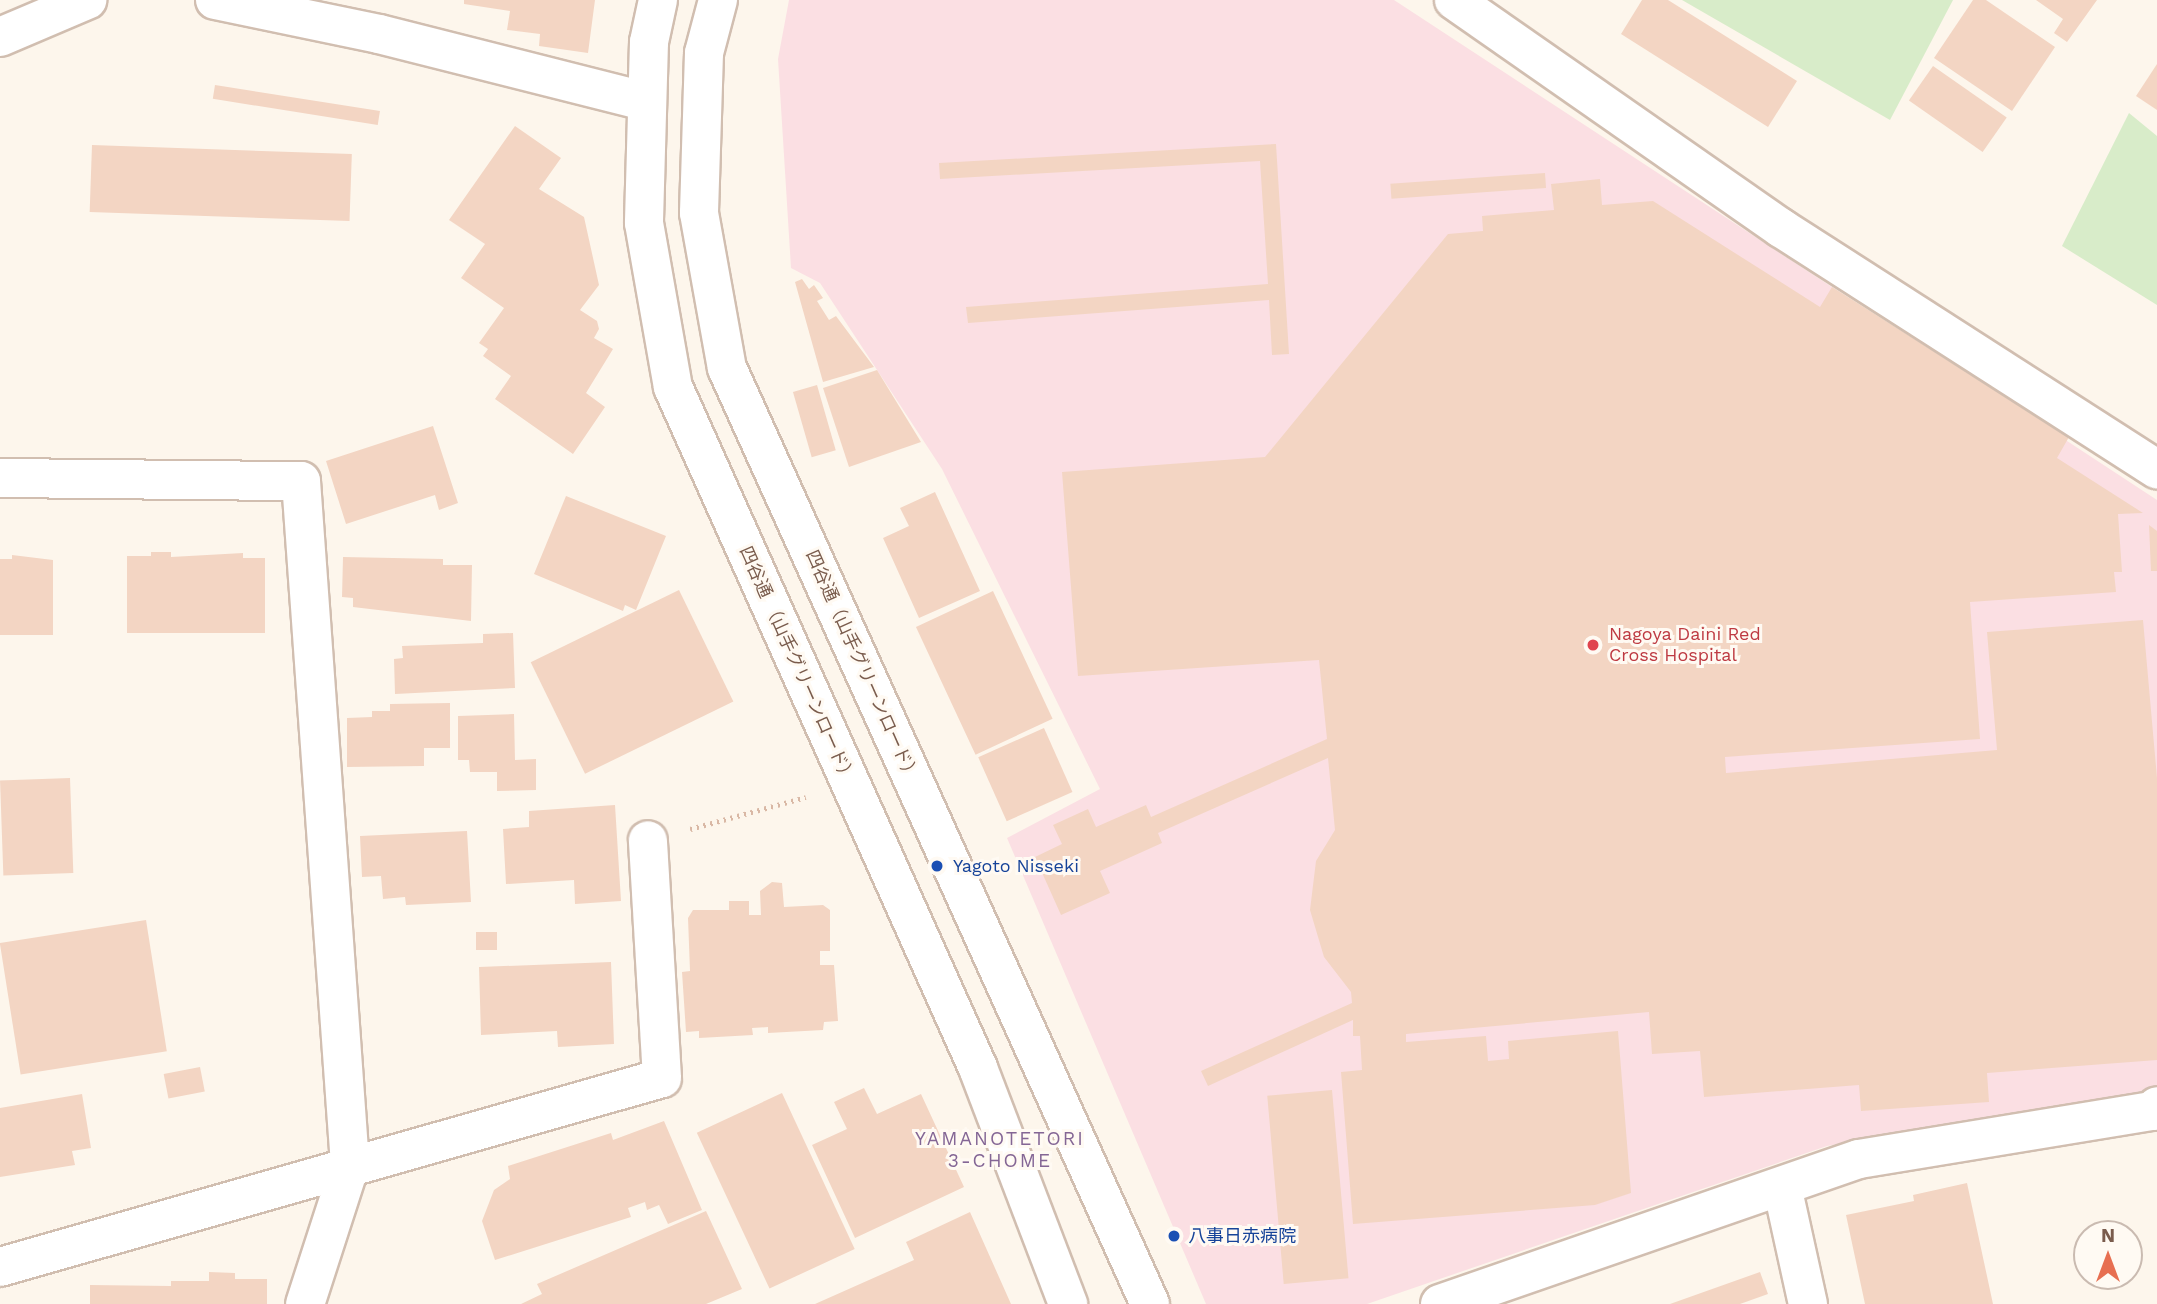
<!DOCTYPE html>
<meta charset="utf-8">
<style>
body{margin:0}
#map{position:relative;width:2157px;height:1304px;overflow:hidden;background:#fdf6ec;font-family:"Work Sans","Noto Sans JP",sans-serif}
div>[style]{position:absolute}
.medical>*{inset:0;background:#fbdfe3}
.green>*{inset:0;background:#d8ecc9}
.building>*{inset:0;background:#f3d5c3;transform-origin:0 0}
.path>*{height:4.5px;margin-top:-2.25px;transform-origin:0;background:repeating-linear-gradient(90deg,#d9b8a5 0 2px,transparent 0 7px)}
.roads{filter:drop-shadow(2px 0 #d1beb0) drop-shadow(-2px 0 #d1beb0) drop-shadow(0 2px #d1beb0) drop-shadow(0 -2px #d1beb0)}
.street>*{height:38px;margin:-19px;padding:0 19px;transform-origin:19px;border-radius:19px;background:#fff}
.secondary>*{height:38px;margin:-19px;padding:0 19px;transform-origin:19px;border-radius:19px;background:#fff}
.dots>*{width:19px;height:19px;translate:-50% -50%;box-sizing:border-box;border:4px solid #fffaf3;border-radius:50%}
span{translate:-50% -50%;white-space:nowrap;text-align:center;line-height:1.15;-webkit-text-stroke:6px #fffaf3;paint-order:stroke}
.health-label{font-size:18px;color:#be3a42}
.left{translate:0 -50%;text-align:left}
.street-label{font-size:18px;color:#7a5c4d}
.transit-label{font-size:18px;color:#164399}
.neighbourhood-label{font-size:19px;color:#846695;letter-spacing:2px}
.north{position:absolute;left:2073px;top:1220px;width:70px;height:70px;box-sizing:border-box;background:#fffaf3;border:2px solid #cabbb1;border-radius:50%;rotate:0deg;font-size:19px;font-weight:700;line-height:28px;text-align:center;color:#7a5c4d}
.north::after{content:'';display:block;margin:auto;width:24px;height:32px;background:#e76f51;clip-path:polygon(50% 0,100% 100%,50% 72%,0 100%)}
</style>
<div id="map">
<div class="medical">
<div style="clip-path:polygon(789px 0,1394px 0,2157px 500px,2157px 1089px,1827px 1146px,1367px 1304px,1206px 1304px,1007px 838px,1100px 789px,942px 469px,820px 283px,791px 268px,778px 59px)"></div>
</div>
<div class="green">
<div style="clip-path:polygon(1682px 0,1953px 0,1890px 120px)"></div>
<div style="clip-path:polygon(2129px 113px,2157px 136px,2157px 305px,2062px 246px)"></div>
</div>
<div class="building">
<div style="clip-path:polygon(464px 0,595px 0,588px 53px,539px 46px,540px 34px,507px 30px,510px 11px,464px 4px)"></div>
<div style="clip-path:polygon(1642px 0,1668px 0,1797px 81px,1768px 127px,1621px 34px)"></div>
<div style="clip-path:polygon(1973px 0,1986px 0,2055px 47px,2012px 111px,1934px 58px)"></div>
<div style="clip-path:polygon(2036px 0,2097px 0,2067px 42px,2054px 33px,2063px 19px)"></div>
<div style="clip-path:polygon(2157px 64px,2157px 110px,2136px 96px)"></div>
<div style="left:1933px;top:66px;width:90px;height:42px;rotate:35deg"></div>
<div style="left:215px;top:85px;width:167px;height:14px;rotate:9deg"></div>
<div style="clip-path:polygon(515px 126px,561px 158px,539px 189px,584px 217px,599px 285px,580px 310px,597px 321px,599px 329px,594px 338px,613px 349px,586px 393px,605px 407px,573px 454px,495px 399px,511px 376px,483px 356px,488px 349px,479px 343px,504px 308px,461px 278px,485px 244px,449px 220px)"></div>
<div style="clip-path:polygon(1276px 144px,1289px 354px,1272px 355px,1269px 300px,968px 323px,966px 307px,1268px 284px,1260px 161px,940px 179px,939px 163px)"></div>
<div style="left:92px;top:145px;width:260px;height:67px;rotate:2deg"></div>
<div style="left:1545px;top:173px;width:15px;height:155px;rotate:86deg"></div>
<div style="clip-path:polygon(1600px 179px,1602px 205px,1653px 201px,1820px 307px,1832px 287px,2069px 437px,2057px 458px,2143px 513px,2118px 514px,2122px 572px,2114px 572px,2116px 592px,1970px 602px,1980px 739px,1725px 757px,1726px 773px,1997px 750px,1987px 632px,2143px 620px,2157px 778px,2157px 1060px,1987px 1073px,1989px 1102px,1861px 1111px,1859px 1085px,1704px 1097px,1700px 1051px,1652px 1054px,1649px 1012px,1406px 1034px,1406px 1042px,1486px 1036px,1488px 1061px,1509px 1059px,1508px 1041px,1618px 1031px,1631px 1193px,1595px 1205px,1353px 1224px,1341px 1072px,1362px 1070px,1360px 1036px,1353px 1036px,1353px 1020px,1208px 1086px,1201px 1071px,1352px 1003px,1351px 992px,1324px 957px,1310px 910px,1316px 861px,1335px 830px,1328px 758px,1158px 833px,1162px 843px,1100px 871px,1110px 893px,1061px 915px,1035px 857px,1062px 844px,1053px 825px,1088px 809px,1096px 827px,1146px 805px,1151px 817px,1327px 739px,1319px 660px,1078px 676px,1062px 472px,1265px 457px,1448px 234px,1483px 231px,1482px 216px,1554px 210px,1551px 184px)"></div>
<div style="clip-path:polygon(802px 279px,809px 289px,814px 285px,823px 298px,817px 301px,829px 320px,836px 316px,874px 367px,823px 382px,795px 282px)"></div>
<div style="clip-path:polygon(877px 370px,921px 442px,849px 467px,823px 388px)"></div>
<div style="left:817px;top:385px;width:68px;height:25px;rotate:74deg"></div>
<div style="clip-path:polygon(433px 426px,458px 503px,439px 510px,435px 495px,346px 524px,326px 461px)"></div>
<div style="clip-path:polygon(935px 492px,980px 591px,919px 618px,883px 538px,909px 526px,900px 508px)"></div>
<div style="clip-path:polygon(566px 496px,666px 536px,636px 610px,625px 605px,623px 611px,534px 574px)"></div>
<div style="clip-path:polygon(2149px 525px,2157px 531px,2157px 571px,2151px 571px)"></div>
<div style="clip-path:polygon(151px 552px,171px 552px,171px 557px,243px 553px,243px 558px,265px 558px,265px 633px,127px 633px,127px 556px,151px 556px)"></div>
<div style="clip-path:polygon(12px 555px,53px 560px,53px 635px,0 635px,0 559px,12px 559px)"></div>
<div style="clip-path:polygon(343px 557px,443px 559px,443px 565px,472px 565px,471px 621px,353px 607px,353px 598px,342px 597px)"></div>
<div style="left:679px;top:590px;width:124px;height:165px;rotate:64deg"></div>
<div style="left:993px;top:591px;width:141px;height:85px;rotate:65deg"></div>
<div style="clip-path:polygon(513px 633px,515px 688px,395px 694px,394px 659px,403px 658px,402px 646px,483px 643px,483px 634px)"></div>
<div style="clip-path:polygon(450px 703px,450px 748px,424px 748px,424px 766px,347px 767px,347px 718px,372px 717px,372px 711px,390px 711px,390px 704px)"></div>
<div style="clip-path:polygon(514px 714px,515px 760px,536px 759px,536px 790px,497px 791px,497px 772px,470px 772px,469px 760px,458px 760px,458px 716px)"></div>
<div style="left:1044px;top:728px;width:70px;height:72px;rotate:66deg"></div>
<div style="left:70px;top:778px;width:95px;height:70px;rotate:88deg"></div>
<div style="clip-path:polygon(615px 805px,621px 901px,575px 904px,574px 880px,506px 884px,503px 829px,529px 827px,529px 811px)"></div>
<div style="clip-path:polygon(467px 831px,471px 902px,406px 905px,405px 897px,383px 899px,381px 876px,362px 877px,360px 836px)"></div>
<div style="clip-path:polygon(772px 882px,782px 883px,784px 907px,823px 905px,830px 910px,830px 951px,820px 951px,820px 965px,834px 965px,838px 1021px,824px 1022px,823px 1030px,768px 1033px,768px 1027px,752px 1028px,753px 1035px,699px 1038px,699px 1031px,686px 1032px,682px 972px,690px 971px,688px 918px,693px 910px,729px 910px,729px 901px,749px 901px,749px 915px,761px 915px,760px 891px)"></div>
<div style="left:146px;top:920px;width:133px;height:148px;rotate:81deg"></div>
<div style="left:497px;top:932px;width:18px;height:21px;rotate:90deg"></div>
<div style="clip-path:polygon(611px 962px,614px 1044px,558px 1047px,557px 1031px,481px 1035px,479px 967px)"></div>
<div style="left:200px;top:1067px;width:25px;height:37px;rotate:79deg"></div>
<div style="clip-path:polygon(864px 1088px,877px 1114px,921px 1094px,964px 1187px,855px 1238px,812px 1145px,847px 1129px,834px 1102px)"></div>
<div style="left:1332px;top:1090px;width:189px;height:65px;rotate:85deg"></div>
<div style="left:782px;top:1093px;width:172px;height:94px;rotate:65deg"></div>
<div style="clip-path:polygon(82px 1094px,91px 1148px,72px 1151px,75px 1165px,0 1177px,0 1108px)"></div>
<div style="clip-path:polygon(664px 1121px,702px 1210px,668px 1224px,659px 1205px,647px 1210px,645px 1202px,628px 1208px,631px 1217px,495px 1260px,482px 1221px,494px 1190px,510px 1179px,508px 1166px,611px 1133px,613px 1140px)"></div>
<div style="clip-path:polygon(1967px 1183px,1993px 1304px,1865px 1304px,1846px 1215px,1914px 1201px,1913px 1195px)"></div>
<div style="clip-path:polygon(706px 1211px,742px 1289px,706px 1304px,521px 1304px,542px 1294px,537px 1284px)"></div>
<div style="clip-path:polygon(970px 1212px,1011px 1304px,815px 1304px,914px 1260px,906px 1242px)"></div>
<div style="clip-path:polygon(209px 1272px,235px 1273px,235px 1279px,267px 1279px,267px 1304px,90px 1304px,90px 1285px,171px 1286px,171px 1281px,209px 1281px)"></div>
<div style="clip-path:polygon(1760px 1272px,1768px 1294px,1740px 1304px,1670px 1304px)"></div>
</div>
<div class="path">
<div style="left:690px;top:829px;width:120px;rotate:-15.4deg"></div>
</div>
<div class="roads">
<div class="street">
<div style="left:215px;top:0;width:167px;rotate:11.7deg"></div>
<div style="left:379px;top:34px;width:276px;rotate:14.2deg"></div>
<div style="left:1454px;top:0;width:399px;rotate:34.9deg"></div>
<div style="left:1781px;top:228px;width:447px;rotate:32.7deg"></div>
<div style="left:0;top:37px;width:95px;rotate:-23deg"></div>
<div style="left:0;top:478px;width:301px;rotate:0.6deg"></div>
<div style="left:301px;top:481px;width:686px;rotate:85.9deg"></div>
<div style="left:350px;top:1165px;width:146px;rotate:107.9deg"></div>
<div style="left:1782px;top:1186px;width:121px;rotate:77.6deg"></div>
<div style="left:0;top:1267px;width:688px;rotate:-15.93deg"></div>
<div style="left:662px;top:1078px;width:238px;rotate:-93.4deg"></div>
<div style="left:1440px;top:1304px;width:443px;rotate:-19.1deg"></div>
<div style="left:1859px;top:1159px;width:298px;rotate:-9.3deg"></div>
<div style="left:2153px;top:1111px;width:6px;rotate:-51deg"></div>
</div>
<div class="secondary">
<div style="left:658px;top:0;width:43px;rotate:102.1deg"></div>
<div style="left:649px;top:42px;width:181px;rotate:91.6deg"></div>
<div style="left:644px;top:223px;width:167px;rotate:80deg"></div>
<div style="left:673px;top:387px;width:746px;rotate:65.87deg"></div>
<div style="left:978px;top:1068px;width:253px;rotate:69.1deg"></div>
<div style="left:718px;top:0;width:55px;rotate:104.8deg"></div>
<div style="left:704px;top:53px;width:160px;rotate:91.8deg"></div>
<div style="left:699px;top:213px;width:158px;rotate:79.8deg"></div>
<div style="left:727px;top:368px;width:1027px;rotate:65.68deg"></div>
</div>
</div>
<div class="dots">
<div style="left:1593px;top:645px;background:#e0444e"></div>
<div style="left:937px;top:866px;background:#1a4fb4"></div>
<div style="left:1174px;top:1236px;background:#1a4fb4"></div>
</div>
<div class="health-label">
<span class="left" style="left:1609px;top:645px">Nagoya Daini Red<br>Cross Hospital</span>
</div>
<div class="street-label">
<span style="left:797px;top:665px;rotate:66deg">四谷通 （山手グリーンロード）</span>
<span style="left:862px;top:666px;rotate:66deg">四谷通（山手グリーンロード）</span>
</div>
<div class="transit-label">
<span class="left" style="left:953px;top:866px">Yagoto Nisseki</span>
<span class="left" style="left:1188px;top:1236px">八事日赤病院</span>
</div>
<div class="neighbourhood-label">
<span style="left:1000px;top:1150px">YAMANOTETORI<br>3-CHOME</span>
</div>
<div class="north">N</div>
</div>
